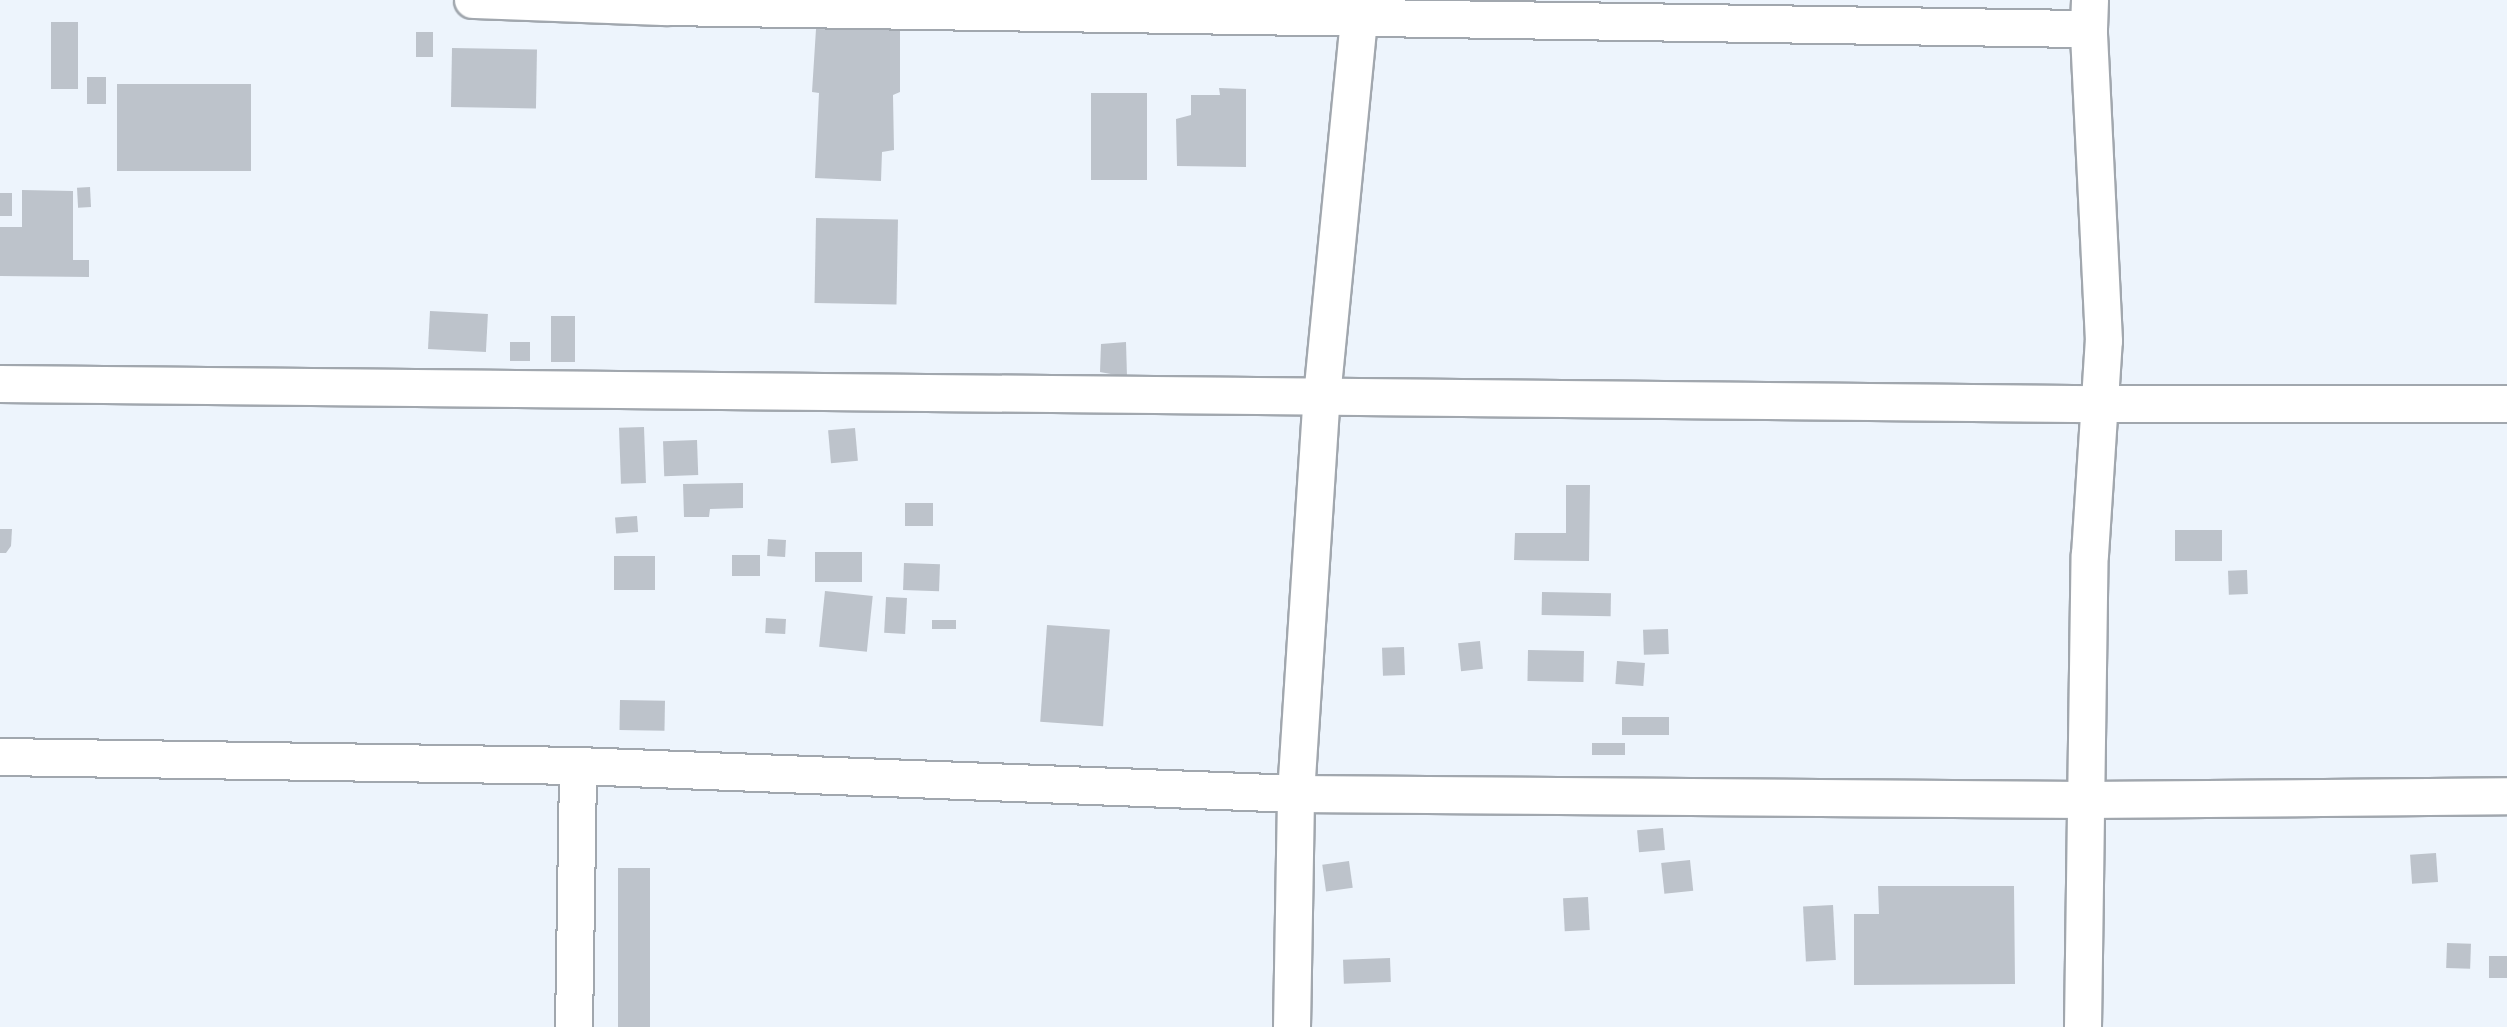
<!DOCTYPE html>
<style>
body{margin:0}
#map{position:relative;width:2507px;height:1027px;overflow:hidden;background:#edf4fc;font-family:Raleway,sans-serif}
div>[style]{position:absolute}
.building>*{inset:0;background:#bdc3cb;transform-origin:0 0}
.roads{filter:drop-shadow(2px 0 #a1a7ae) drop-shadow(-2px 0 #a1a7ae) drop-shadow(0 2px #a1a7ae) drop-shadow(0 -2px #a1a7ae)}
.minor>*{height:36px;margin:-18px;padding:0 18px;transform-origin:18px;border-radius:18px;background:#fff}
span{translate:-50% -50%;white-space:nowrap;text-align:center;line-height:1.15;-webkit-text-stroke:8px #fff;paint-order:stroke}
</style>
<div id="map">
<div class="building">
<div style="left:51px;top:22px;width:27px;height:67px"></div>
<div style="clip-path:polygon(816px 29px,900px 30px,900px 92px,893px 95px,894px 150px,882px 152px,881px 181px,815px 178px,819px 93px,812px 92px)"></div>
<div style="left:416px;top:32px;width:17px;height:25px"></div>
<div style="left:452px;top:48px;width:85px;height:59px;rotate:1deg"></div>
<div style="left:87px;top:77px;width:19px;height:27px"></div>
<div style="left:117px;top:84px;width:134px;height:87px"></div>
<div style="clip-path:polygon(1219px 88px,1246px 89px,1246px 167px,1177px 166px,1176px 119px,1191px 115px,1191px 95px,1220px 95px)"></div>
<div style="left:1091px;top:93px;width:56px;height:87px"></div>
<div style="left:90px;top:187px;width:20px;height:13px;rotate:87deg"></div>
<div style="clip-path:polygon(22px 190px,73px 191px,73px 260px,89px 260px,89px 277px,0 276px,0 227px,22px 227px)"></div>
<div style="left:0;top:193px;width:12px;height:23px"></div>
<div style="left:816px;top:218px;width:82px;height:85px;rotate:1deg"></div>
<div style="left:430px;top:311px;width:58px;height:38px;rotate:3deg"></div>
<div style="left:551px;top:316px;width:24px;height:46px"></div>
<div style="left:510px;top:342px;width:20px;height:19px"></div>
<div style="clip-path:polygon(1126px 342px,1127px 377px,1100px 372px,1101px 344px)"></div>
<div style="left:644px;top:427px;width:56px;height:25px;rotate:88deg"></div>
<div style="left:855px;top:428px;width:33px;height:27px;rotate:85deg"></div>
<div style="left:697px;top:440px;width:35px;height:34px;rotate:88deg"></div>
<div style="clip-path:polygon(743px 483px,743px 508px,710px 509px,709px 517px,684px 517px,683px 484px)"></div>
<div style="clip-path:polygon(1566px 485px,1590px 485px,1589px 561px,1514px 560px,1515px 533px,1566px 533px)"></div>
<div style="left:933px;top:503px;width:23px;height:28px;rotate:90deg"></div>
<div style="left:637px;top:516px;width:16px;height:22px;rotate:86deg"></div>
<div style="clip-path:polygon(0 529px,12px 529px,11px 546px,6px 553px,0 553px)"></div>
<div style="left:2175px;top:530px;width:47px;height:31px"></div>
<div style="left:768px;top:539px;width:18px;height:17px;rotate:3deg"></div>
<div style="left:815px;top:552px;width:47px;height:30px"></div>
<div style="left:732px;top:555px;width:28px;height:21px"></div>
<div style="left:614px;top:556px;width:41px;height:34px"></div>
<div style="left:904px;top:563px;width:36px;height:27px;rotate:2deg"></div>
<div style="left:2247px;top:570px;width:24px;height:19px;rotate:88deg"></div>
<div style="left:825px;top:591px;width:48px;height:56px;rotate:6deg"></div>
<div style="left:1542px;top:592px;width:69px;height:23px;rotate:1deg"></div>
<div style="left:907px;top:598px;width:36px;height:21px;rotate:93deg"></div>
<div style="left:766px;top:618px;width:20px;height:15px;rotate:3deg"></div>
<div style="left:932px;top:620px;width:24px;height:9px"></div>
<div style="left:1047px;top:625px;width:63px;height:97px;rotate:4deg"></div>
<div style="left:1668px;top:629px;width:25px;height:25px;rotate:88deg"></div>
<div style="left:1480px;top:641px;width:28px;height:22px;rotate:84deg"></div>
<div style="left:1404px;top:647px;width:28px;height:22px;rotate:88deg"></div>
<div style="left:1528px;top:650px;width:56px;height:31px;rotate:1deg"></div>
<div style="left:1617px;top:661px;width:28px;height:23px;rotate:4deg"></div>
<div style="left:620px;top:700px;width:45px;height:30px;rotate:1deg"></div>
<div style="left:1622px;top:717px;width:47px;height:18px"></div>
<div style="left:1592px;top:743px;width:33px;height:12px"></div>
<div style="left:1663px;top:828px;width:22px;height:26px;rotate:85deg"></div>
<div style="left:2436px;top:853px;width:29px;height:26px;rotate:86deg"></div>
<div style="left:1690px;top:860px;width:31px;height:29px;rotate:84deg"></div>
<div style="left:1349px;top:861px;width:27px;height:27px;rotate:82deg"></div>
<div style="left:618px;top:868px;width:32px;height:159px"></div>
<div style="clip-path:polygon(1878px 886px,2014px 886px,2015px 984px,1854px 985px,1854px 914px,1879px 914px)"></div>
<div style="left:1588px;top:897px;width:33px;height:25px;rotate:87deg"></div>
<div style="left:1833px;top:905px;width:55px;height:30px;rotate:87deg"></div>
<div style="left:2447px;top:943px;width:24px;height:25px;rotate:2deg"></div>
<div style="left:2507px;top:956px;width:22px;height:18px;rotate:90deg"></div>
<div style="left:1390px;top:958px;width:24px;height:47px;rotate:88deg"></div>
</div>
<div class="roads">
<div class="minor">
<div style="left:473px;top:0;width:192px;rotate:2.1deg"></div>
<div style="left:665px;top:7px;width:1424px;rotate:0.89deg"></div>
<div style="left:0;top:384px;width:2100px;rotate:0.55deg"></div>
<div style="left:2100px;top:404px;width:407px"></div>
<div style="left:0;top:757px;width:578px;rotate:0.89deg"></div>
<div style="left:578px;top:766px;width:719px;rotate:2.23deg"></div>
<div style="left:1296px;top:794px;width:789px;rotate:0.44deg"></div>
<div style="left:2085px;top:800px;width:422px;rotate:-0.5deg"></div>
<div style="left:574px;top:1027px;width:261px;rotate:-89.1deg"></div>
<div style="left:1292px;top:1027px;width:233px;rotate:-89deg"></div>
<div style="left:1296px;top:794px;width:398px;rotate:-86.3deg"></div>
<div style="left:1322px;top:397px;width:399px;rotate:-84.4deg"></div>
<div style="left:2083px;top:1027px;width:472px;rotate:-89.2deg"></div>
<div style="left:2090px;top:555px;width:214px;rotate:-86.3deg"></div>
<div style="left:2104px;top:341px;width:312px;rotate:-92.8deg"></div>
<div style="left:2089px;top:29px;width:29px;rotate:-88deg"></div>
</div>
</div>
</div>
